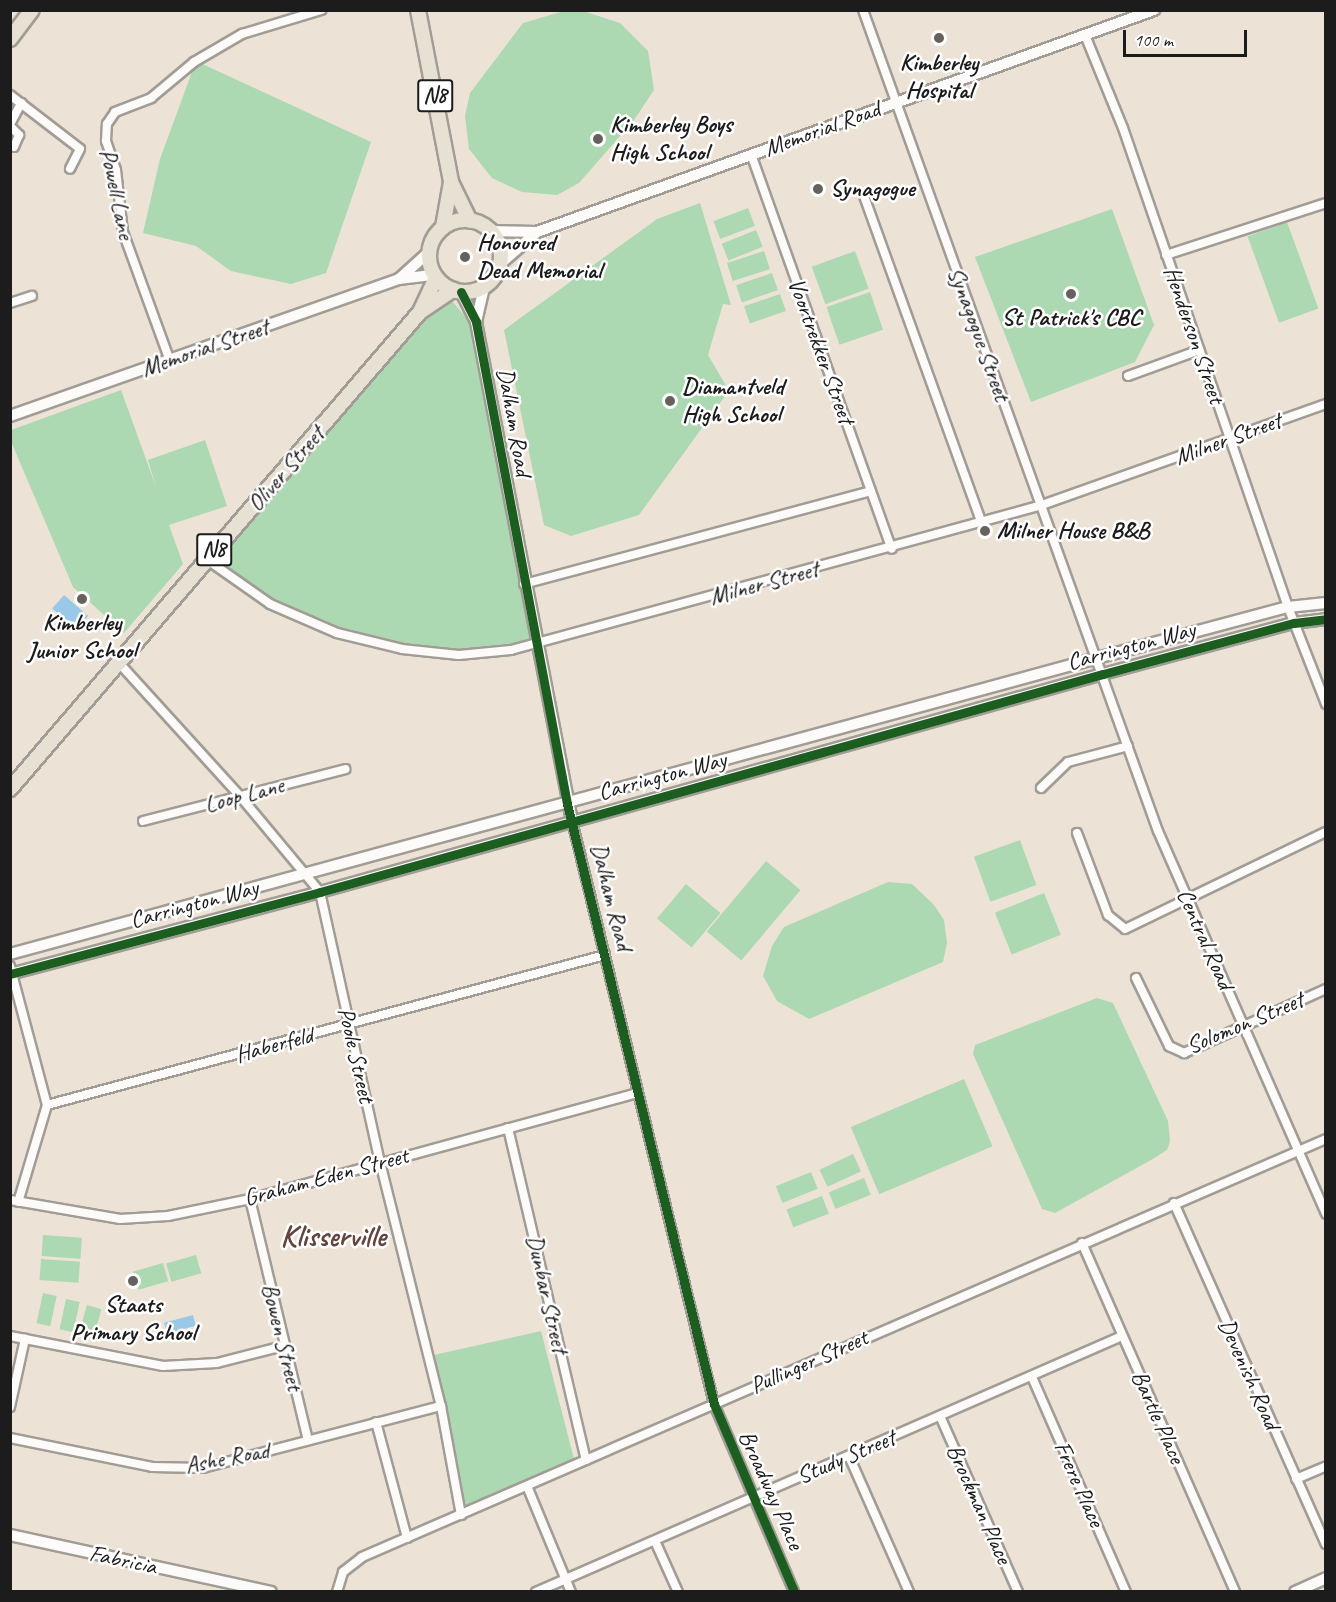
<!DOCTYPE html>
<style>
body{margin:0}
#map{position:relative;width:1336px;height:1602px;overflow:hidden;background:#ece3d6;font-family:Caveat,sans-serif}
div>[style]{position:absolute}
.green>*{inset:0;background:#acd8b2;transform-origin:0 0}
.water>*{inset:0;background:#99c9e7;transform-origin:0 0}
.roads{filter:drop-shadow(2px 0 #a19c95) drop-shadow(-2px 0 #a19c95) drop-shadow(0 2px #a19c95) drop-shadow(0 -2px #a19c95)}
.minor>*{height:8px;margin:-4px;padding:0 4px;transform-origin:4px;border-radius:4px;background:#fcfbf9}
.tertiary>*{height:10px;margin:-5px;padding:0 5px;transform-origin:5px;border-radius:5px;background:#fcfbf9}
.trunk>*{height:14px;margin:-7px;padding:0 7px;transform-origin:7px;border-radius:7px;background:#e7e1d4}
.trunk>.ring{margin:-7px;padding:0;box-sizing:content-box;background:none;border:14px solid #e7e1d4;border-radius:50%}
.cycleway>*{height:9px;margin:-4.5px;padding:0 4.5px;transform-origin:4.5px;border-radius:4.5px;background:#1b5e20}
.dots>*{width:16px;height:16px;translate:-50% -50%;box-sizing:border-box;border:3px solid #fff;border-radius:50%}
span{translate:-50% -50%;white-space:nowrap;text-align:center;line-height:1.15;-webkit-text-stroke:5px #fff;paint-order:stroke}
.shield-label span{padding:2px 4px;background:#fff;border:2px solid;border-radius:4px;-webkit-text-stroke-width:0}
.shield-label{font-size:22px;color:#1c1c1c;font-weight:700}
.poi-label{font-size:24px;color:#1c1c1c;font-weight:700}
.left{translate:0 -50%;text-align:left}
.street-label{font-size:24px;color:#1c1c1c}
.district-label{font-size:30px;color:#63453e;font-weight:700}
.frame{position:absolute;inset:0;border:12px solid #1c1c1c;pointer-events:none}
.scale{position:absolute;left:1123px;top:30px;width:124px;height:27px;box-sizing:border-box;border:3px solid #1c1c1c;border-top:0;padding-left:8px;font-size:18px;line-height:21px;white-space:nowrap;color:#1c1c1c;-webkit-text-stroke:4px #fff;paint-order:stroke}
</style>
<div id="map">
<div class="green">
<div style="clip-path:polygon(564px 11px,583px 11px,620px 23px,648px 51px,654px 90px,634px 120px,579px 183px,557px 195px,522px 192px,492px 178px,469px 149px,465px 116px,470px 93px,523px 23px)"></div>
<div style="clip-path:polygon(196px 61px,371px 142px,326px 273px,291px 284px,231px 271px,196px 246px,143px 233px,160px 159px)"></div>
<div style="clip-path:polygon(700px 203px,731px 305px,723px 304px,708px 355px,728px 389px,725px 396px,639px 515px,571px 536px,544px 525px,504px 330px,657px 219px)"></div>
<div style="left:748px;top:208px;width:19px;height:37px;rotate:69deg"></div>
<div style="clip-path:polygon(1112px 209px,1154px 325px,1135px 362px,1031px 402px,975px 257px)"></div>
<div style="left:1287px;top:222px;width:92px;height:42px;rotate:70deg"></div>
<div style="left:756px;top:230px;width:18px;height:37px;rotate:68deg"></div>
<div style="left:764px;top:251px;width:19px;height:39px;rotate:72deg"></div>
<div style="left:855px;top:251px;width:40px;height:46px;rotate:70deg"></div>
<div style="left:772px;top:273px;width:18px;height:38px;rotate:71deg"></div>
<div style="left:870px;top:292px;width:40px;height:46px;rotate:71deg"></div>
<div style="left:780px;top:294px;width:18px;height:38px;rotate:71deg"></div>
<div style="clip-path:polygon(453px 302px,472px 325px,536px 645px,460px 656px,344px 636px,269px 600px,213px 563px,428px 308px)"></div>
<div style="clip-path:polygon(121px 390px,156px 487px,148px 460px,205px 440px,227px 506px,169px 525px,183px 564px,124px 633px,73px 587px,10px 439px,11px 430px)"></div>
<div style="left:1020px;top:840px;width:48px;height:49px;rotate:70deg"></div>
<div style="left:766px;top:861px;width:45px;height:92px;rotate:40deg"></div>
<div style="clip-path:polygon(888px 882px,912px 884px,934px 905px,944px 920px,947px 943px,943px 962px,809px 1019px,777px 1001px,763px 976px,772px 946px,784px 927px)"></div>
<div style="left:686px;top:884px;width:45px;height:45px;rotate:40deg"></div>
<div style="left:1044px;top:893px;width:45px;height:53px;rotate:68deg"></div>
<div style="clip-path:polygon(1097px 998px,1113px 1003px,1168px 1121px,1170px 1141px,1167px 1150px,1151px 1160px,1055px 1213px,1042px 1209px,973px 1054px,975px 1045px)"></div>
<div style="left:964px;top:1079px;width:73px;height:123px;rotate:67deg"></div>
<div style="left:853px;top:1154px;width:19px;height:37px;rotate:65deg"></div>
<div style="left:811px;top:1172px;width:18px;height:38px;rotate:68deg"></div>
<div style="left:864px;top:1178px;width:18px;height:38px;rotate:68deg"></div>
<div style="left:822px;top:1196px;width:19px;height:38px;rotate:69deg"></div>
<div style="left:43px;top:1235px;width:39px;height:21px;rotate:4deg"></div>
<div style="left:196px;top:1255px;width:19px;height:31px;rotate:74deg"></div>
<div style="left:41px;top:1259px;width:39px;height:21px;rotate:4deg"></div>
<div style="left:163px;top:1263px;width:19px;height:31px;rotate:74deg"></div>
<div style="left:43px;top:1293px;width:14px;height:31px;rotate:12deg"></div>
<div style="left:66px;top:1299px;width:14px;height:31px;rotate:12deg"></div>
<div style="left:87px;top:1305px;width:15px;height:31px;rotate:16deg"></div>
<div style="clip-path:polygon(541px 1331px,574px 1459px,463px 1508px,425px 1357px)"></div>
</div>
<div class="water">
<div style="left:64px;top:595px;width:32px;height:18px;rotate:41deg"></div>
<div style="left:193px;top:1315px;width:11px;height:30px;rotate:75deg"></div>
</div>
<div class="roads">
<div class="minor">
<div style="left:863px;top:10px;width:872px;rotate:70.24deg"></div>
<div style="left:1158px;top:831px;width:418px;rotate:66.3deg"></div>
<div style="left:1085px;top:35px;width:100px;rotate:67.8deg"></div>
<div style="left:1123px;top:128px;width:507px;rotate:70.99deg"></div>
<div style="left:1288px;top:607px;width:104px;rotate:68.6deg"></div>
<div style="left:10px;top:95px;width:88px;rotate:37.6deg"></div>
<div style="left:80px;top:149px;width:22px;rotate:117deg"></div>
<div style="left:10px;top:124px;width:24px;rotate:-62deg"></div>
<div style="left:10px;top:126px;width:13px;rotate:45deg"></div>
<div style="left:19px;top:135px;width:13px;rotate:113deg"></div>
<div style="left:751px;top:154px;width:419px;rotate:70.4deg"></div>
<div style="left:864px;top:196px;width:345px;rotate:70.2deg"></div>
<div style="left:1166px;top:255px;width:168px;rotate:-18deg"></div>
<div style="left:10px;top:303px;width:23px;rotate:-18deg"></div>
<div style="left:170px;top:361px;width:137px;rotate:-110deg"></div>
<div style="left:123px;top:232px;width:62px;rotate:-96.4deg"></div>
<div style="left:116px;top:170px;width:31px;rotate:-109deg"></div>
<div style="left:106px;top:141px;width:17px;rotate:-87deg"></div>
<div style="left:107px;top:124px;width:14px;rotate:-56deg"></div>
<div style="left:115px;top:112px;width:39px;rotate:-21deg"></div>
<div style="left:151px;top:98px;width:56px;rotate:-39.9deg"></div>
<div style="left:194px;top:62px;width:56px;rotate:-30.3deg"></div>
<div style="left:242px;top:34px;width:83px;rotate:-16.9deg"></div>
<div style="left:1128px;top:376px;width:76px;rotate:-20.1deg"></div>
<div style="left:206px;top:559px;width:78px;rotate:35.1deg"></div>
<div style="left:270px;top:604px;width:73px;rotate:23.4deg"></div>
<div style="left:337px;top:633px;width:67px;rotate:13.8deg"></div>
<div style="left:402px;top:649px;width:57px;rotate:6deg"></div>
<div style="left:459px;top:655px;width:52px;rotate:-5.5deg"></div>
<div style="left:511px;top:650px;width:550px;rotate:-15.27deg"></div>
<div style="left:1042px;top:505px;width:301px;rotate:-19.6deg"></div>
<div style="left:524px;top:584px;width:359px;rotate:-15deg"></div>
<div style="left:119px;top:663px;width:180px;rotate:47.7deg"></div>
<div style="left:240px;top:796px;width:125px;rotate:50.2deg"></div>
<div style="left:320px;top:892px;width:277px;rotate:77.5deg"></div>
<div style="left:380px;top:1162px;width:252px;rotate:76deg"></div>
<div style="left:441px;top:1406px;width:111px;rotate:79.6deg"></div>
<div style="left:1041px;top:788px;width:37px;rotate:-44deg"></div>
<div style="left:1068px;top:762px;width:62px;rotate:-14.9deg"></div>
<div style="left:143px;top:821px;width:209px;rotate:-14.4deg"></div>
<div style="left:572px;top:821px;width:600px;rotate:76.31deg"></div>
<div style="left:714px;top:1404px;width:204px;rotate:66.9deg"></div>
<div style="left:1077px;top:833px;width:88px;rotate:69.3deg"></div>
<div style="left:1108px;top:915px;width:22px;rotate:39deg"></div>
<div style="left:1125px;top:929px;width:223px;rotate:-25.8deg"></div>
<div style="left:10px;top:966px;width:144px;rotate:75.1deg"></div>
<div style="left:47px;top:1105px;width:101px;rotate:106.6deg"></div>
<div style="left:1136px;top:978px;width:76px;rotate:64.1deg"></div>
<div style="left:1169px;top:1046px;width:17px;rotate:25deg"></div>
<div style="left:1184px;top:1053px;width:156px;rotate:-24.3deg"></div>
<div style="left:47px;top:1105px;width:578px;rotate:-15.05deg"></div>
<div style="left:508px;top:1128px;width:341px;rotate:76.8deg"></div>
<div style="left:250px;top:1199px;width:248px;rotate:76.5deg"></div>
<div style="left:10px;top:1200px;width:112px;rotate:9.8deg"></div>
<div style="left:120px;top:1219px;width:48px;rotate:-3.6deg"></div>
<div style="left:168px;top:1216px;width:84px;rotate:-11.7deg"></div>
<div style="left:250px;top:1199px;width:401px;rotate:-15.3deg"></div>
<div style="left:1174px;top:1203px;width:373px;rotate:66deg"></div>
<div style="left:1082px;top:1243px;width:381px;rotate:66.3deg"></div>
<div style="left:10px;top:1336px;width:156px;rotate:11.1deg"></div>
<div style="left:163px;top:1366px;width:54px;rotate:-3.2deg"></div>
<div style="left:217px;top:1363px;width:68px;rotate:-14.4deg"></div>
<div style="left:1032px;top:1377px;width:235px;rotate:66.4deg"></div>
<div style="left:10px;top:1407px;width:70px;rotate:-77.6deg"></div>
<div style="left:940px;top:1416px;width:193px;rotate:66.1deg"></div>
<div style="left:376px;top:1422px;width:120px;rotate:75deg"></div>
<div style="left:10px;top:1438px;width:145px;rotate:11.5deg"></div>
<div style="left:152px;top:1467px;width:51px;rotate:1.1deg"></div>
<div style="left:203px;top:1468px;width:246px;rotate:-14.6deg"></div>
<div style="left:849px;top:1456px;width:149px;rotate:66.2deg"></div>
<div style="left:1296px;top:1479px;width:33px;rotate:-23deg"></div>
<div style="left:527px;top:1486px;width:115px;rotate:67.5deg"></div>
<div style="left:655px;top:1541px;width:56px;rotate:65.7deg"></div>
<div style="left:337px;top:1592px;width:21px;rotate:-73deg"></div>
<div style="left:343px;top:1572px;width:24px;rotate:-38deg"></div>
<div style="left:362px;top:1557px;width:1051px;rotate:-23.44deg"></div>
<div style="left:536px;top:1592px;width:639px;rotate:-23.6deg"></div>
</div>
<div class="tertiary">
<div style="left:489px;top:231px;width:48px;rotate:1.2deg"></div>
<div style="left:500px;top:264px;width:49px;rotate:-40.9deg"></div>
<div style="left:537px;top:232px;width:656px;rotate:-19.79deg"></div>
<div style="left:399px;top:279px;width:40px;rotate:-42deg"></div>
<div style="left:461px;top:292px;width:34px;rotate:63deg"></div>
<div style="left:476px;top:322px;width:508px;rotate:79.11deg"></div>
<div style="left:476px;top:322px;width:36px;rotate:-77deg"></div>
<div style="left:10px;top:416px;width:412px;rotate:-19.4deg"></div>
<div style="left:399px;top:279px;width:35px;rotate:-7deg"></div>
<div style="left:10px;top:954px;width:1127px;rotate:-15.23deg"></div>
<div style="left:1097px;top:658px;width:198px;rotate:-15deg"></div>
<div style="left:1288px;top:607px;width:38px;rotate:-6deg"></div>
<div style="left:10px;top:974px;width:321px;rotate:-14.8deg"></div>
<div style="left:320px;top:892px;width:813px;rotate:-15.56deg"></div>
<div style="left:1103px;top:674px;width:198px;rotate:-15deg"></div>
<div style="left:1294px;top:623px;width:32px;rotate:-7deg"></div>
<div style="left:10px;top:1535px;width:267px;rotate:12.3deg"></div>
<div style="left:1295px;top:1592px;width:34px;rotate:-24deg"></div>
</div>
<div class="trunk">
<div style="left:418px;top:10px;width:175px;rotate:79.1deg"></div>
<div style="left:451px;top:182px;width:46px;rotate:100.1deg"></div>
<div style="left:10px;top:39px;width:36px;rotate:-53deg"></div>
<div style="left:451px;top:182px;width:43px;rotate:64deg"></div>
<div class="ring" style="left:429px;top:220px;width:58px;height:58px"></div>
<div style="left:420px;top:312px;width:38px;rotate:-65deg"></div>
<div style="left:10px;top:789px;width:629px;rotate:-49.32deg"></div>
<div style="left:420px;top:312px;width:40px;rotate:-34deg"></div>
</div>
</div>
<div class="cycleway">
<div style="left:461px;top:292px;width:34px;rotate:63deg"></div>
<div style="left:476px;top:322px;width:491px;rotate:79.3deg"></div>
<div style="left:567px;top:804px;width:618px;rotate:76.23deg"></div>
<div style="left:714px;top:1404px;width:204px;rotate:66.9deg"></div>
<div style="left:10px;top:974px;width:321px;rotate:-14.8deg"></div>
<div style="left:320px;top:892px;width:813px;rotate:-15.56deg"></div>
<div style="left:1103px;top:674px;width:198px;rotate:-15deg"></div>
<div style="left:1294px;top:623px;width:32px;rotate:-7deg"></div>
</div>
<div class="dots">
<div style="left:939px;top:38px;background:#65625d"></div>
<div style="left:598px;top:139px;background:#65625d"></div>
<div style="left:818px;top:189px;background:#65625d"></div>
<div style="left:465px;top:257px;background:#65625d"></div>
<div style="left:1071px;top:294px;background:#65625d"></div>
<div style="left:670px;top:401px;background:#65625d"></div>
<div style="left:985px;top:531px;background:#65625d"></div>
<div style="left:82px;top:599px;background:#65625d"></div>
<div style="left:133px;top:1281px;background:#65625d"></div>
</div>
<div class="shield-label">
<span style="left:435px;top:96px">N8</span>
<span style="left:214px;top:550px">N8</span>
</div>
<div class="poi-label">
<span style="left:939px;top:77px">Kimberley<br>Hospital</span>
<span class="left" style="left:610px;top:139px">Kimberley Boys<br>High School</span>
<span class="left" style="left:830px;top:189px">Synagogue</span>
<span class="left" style="left:477px;top:257px">Honoured<br>Dead Memorial</span>
<span style="left:1071px;top:318px">St Patrick's CBC</span>
<span class="left" style="left:682px;top:401px">Diamantveld<br>High School</span>
<span class="left" style="left:997px;top:531px">Milner House B&amp;B</span>
<span style="left:82px;top:637px">Kimberley<br>Junior School</span>
<span style="left:133px;top:1319px">Staats<br>Primary School</span>
</div>
<div class="street-label">
<span style="left:822px;top:129px;rotate:-20deg">Memorial Road</span>
<span style="left:117px;top:194px;rotate:78deg">Powell Lane</span>
<span style="left:979px;top:334px;rotate:70deg">Synagogue Street</span>
<span style="left:1194px;top:335px;rotate:71deg">Henderson Street</span>
<span style="left:205px;top:348px;rotate:-19deg">Memorial Street</span>
<span style="left:821px;top:351px;rotate:70deg">Voortrekker Street</span>
<span style="left:514px;top:422px;rotate:80deg">Dalham Road</span>
<span style="left:1228px;top:439px;rotate:-20deg">Milner Street</span>
<span style="left:286px;top:469px;rotate:-49deg">Oliver Street</span>
<span style="left:764px;top:583px;rotate:-15deg">Milner Street</span>
<span style="left:1131px;top:646px;rotate:-15deg">Carrington Way</span>
<span style="left:662px;top:776px;rotate:-15deg">Carrington Way</span>
<span style="left:244px;top:795px;rotate:-15deg">Loop Lane</span>
<span style="left:611px;top:897px;rotate:76deg">Dalham Road</span>
<span style="left:194px;top:904px;rotate:-15deg">Carrington Way</span>
<span style="left:1205px;top:939px;rotate:66deg">Central Road</span>
<span style="left:1245px;top:1023px;rotate:-23deg">Solomon Street</span>
<span style="left:274px;top:1045px;rotate:-15deg">Haberfeld</span>
<span style="left:356px;top:1055px;rotate:77deg">Poole Street</span>
<span style="left:326px;top:1177px;rotate:-15deg">Graham Eden Street</span>
<span style="left:547px;top:1294px;rotate:77deg">Dunbar Street</span>
<span style="left:282px;top:1337px;rotate:76deg">Bowen Street</span>
<span style="left:809px;top:1362px;rotate:-24deg">Pullinger Street</span>
<span style="left:1249px;top:1374px;rotate:66deg">Devenish Road</span>
<span style="left:1158px;top:1417px;rotate:66deg">Bartle Place</span>
<span style="left:846px;top:1457px;rotate:-23deg">Study Street</span>
<span style="left:227px;top:1458px;rotate:-11deg">Ashe Road</span>
<span style="left:1079px;top:1484px;rotate:66deg">Frere Place</span>
<span style="left:771px;top:1490px;rotate:66deg">Broadway Place</span>
<span style="left:979px;top:1504px;rotate:66deg">Brockman Place</span>
<span style="left:123px;top:1560px;rotate:12deg">Fabricia</span>
</div>
<div class="district-label">
<span style="left:333px;top:1236px">Klisserville</span>
</div>
<div class="frame"></div>
<div class="scale">100 m</div>
</div>
